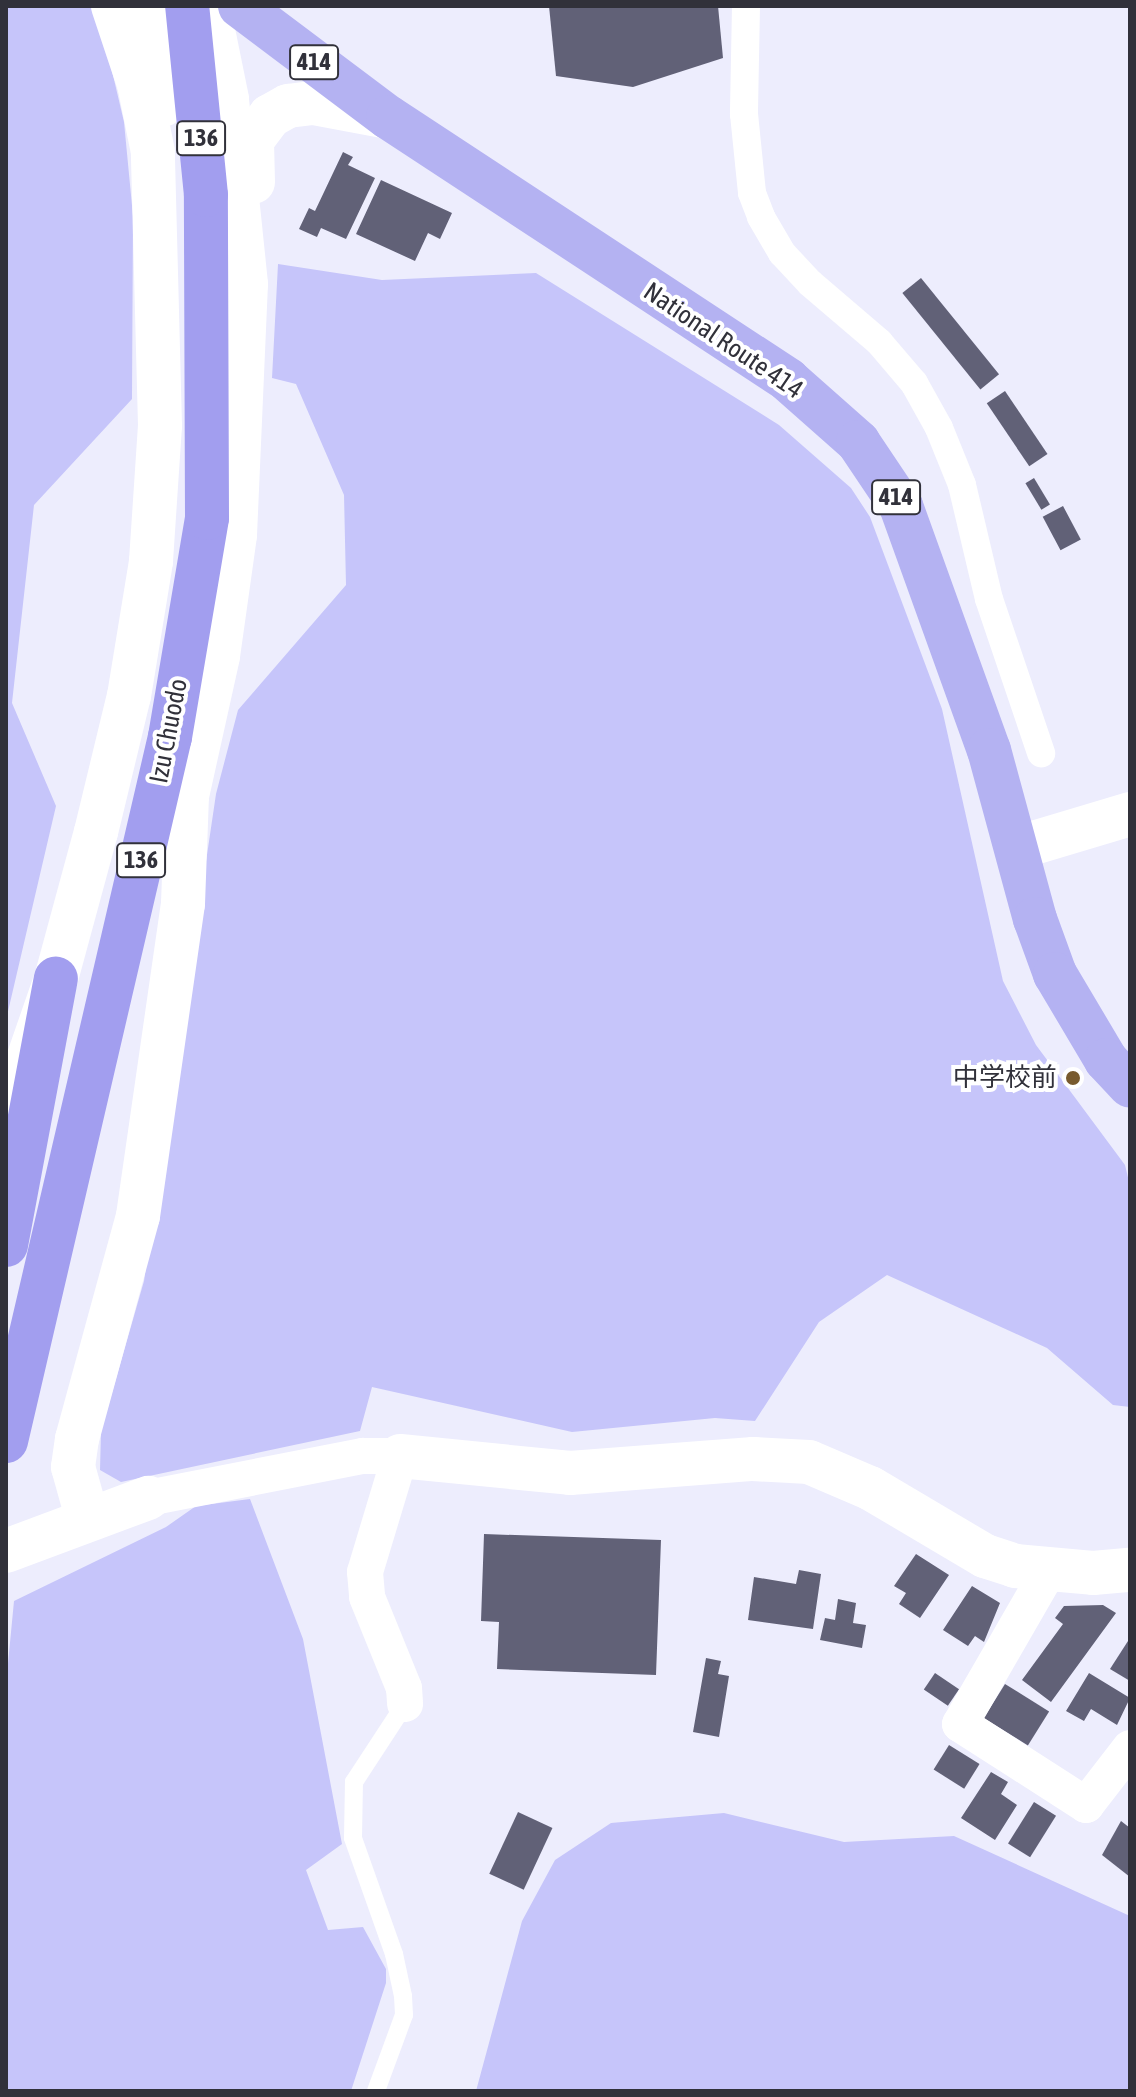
<!DOCTYPE html>
<meta charset="utf-8">
<style>
body{margin:0}
#map{position:relative;width:1136px;height:2097px;overflow:hidden;background:#ededfd;font-family:"Asap Condensed","Noto Sans JP",sans-serif}
div>[style]{position:absolute}
.green>*{inset:0;background:#c6c5fa}
.building>*{inset:0;background:#616177;transform-origin:0 0}
.service>*{height:18px;margin:-9px;padding:0 9px;transform-origin:9px;border-radius:9px;background:#fff}
.pedestrian>*{height:28px;margin:-14px;padding:0 14px;transform-origin:14px;border-radius:14px;background:#fff}
.minor>*{height:36px;margin:-18px;padding:0 18px;transform-origin:18px;border-radius:18px;background:#fff}
.tertiary>*{height:44px;margin:-22px;padding:0 22px;transform-origin:22px;border-radius:22px;background:#fff}
.trunk>*{height:44px;margin:-22px;padding:0 22px;transform-origin:22px;border-radius:22px;background:#b4b2f2}
.motorway>*{height:44px;margin:-22px;padding:0 22px;transform-origin:22px;border-radius:22px;background:#a29eef}
.dots>*{width:22px;height:22px;translate:-50% -50%;box-sizing:border-box;border:4px solid #fff;border-radius:50%}
span{translate:-50% -50%;white-space:nowrap;text-align:center;line-height:1.15;-webkit-text-stroke:8px #fff;paint-order:stroke}
.shield-label span{padding:2px 6px;background:#fff;border:2px solid;border-radius:6px;-webkit-text-stroke-width:0}
.shield-label{font-size:24px;color:#31313a;font-weight:700}
.street-label{font-size:26px;color:#31313a}
.poi-label{font-size:26px;color:#31313a}
.right{translate:-100% -50%;text-align:right}
.frame{position:absolute;inset:0;border:8px solid #31313a;pointer-events:none}
</style>
<div id="map">
<div class="green">
<div style="clip-path:polygon(6px 6px,90px 6px,104px 37px,124px 122px,133px 216px,132px 399px,34px 505px,12px 703px,56px 806px,6px 1020px)"></div>
<div style="clip-path:polygon(278px 264px,382px 280px,536px 273px,779px 425px,851px 488px,870px 517px,942px 709px,1003px 981px,1036px 1045px,1125px 1165px,1130px 1186px,1130px 1407px,1113px 1405px,1047px 1348px,887px 1275px,819px 1322px,755px 1421px,715px 1418px,572px 1432px,372px 1387px,360px 1431px,121px 1482px,100px 1470px,101px 1431px,144px 1281px,216px 794px,238px 710px,346px 585px,344px 495px,296px 384px,272px 378px)"></div>
<div style="clip-path:polygon(250px 1499px,303px 1639px,342px 1844px,306px 1870px,328px 1930px,363px 1927px,386px 1969px,386px 1983px,351px 2091px,6px 2091px,6px 1684px,14px 1601px,166px 1527px,196px 1506px)"></div>
<div style="clip-path:polygon(724px 1813px,844px 1842px,954px 1836px,1130px 1916px,1130px 2091px,476px 2091px,522px 1921px,555px 1860px,611px 1823px)"></div>
</div>
<div class="building">
<div style="clip-path:polygon(549px 6px,718px 6px,723px 58px,633px 87px,556px 76px)"></div>
<div style="clip-path:polygon(343px 152px,353px 157px,348px 165px,375px 178px,346px 239px,321px 228px,317px 237px,299px 229px,309px 208px,315px 211px)"></div>
<div style="clip-path:polygon(381px 180px,452px 213px,440px 239px,428px 233px,415px 261px,356px 234px)"></div>
<div style="left:921px;top:278px;width:124px;height:24px;rotate:51deg"></div>
<div style="left:1005px;top:391px;width:76px;height:22px;rotate:56deg"></div>
<div style="left:1034px;top:478px;width:31px;height:10px;rotate:59deg"></div>
<div style="left:1063px;top:506px;width:38px;height:23px;rotate:62deg"></div>
<div style="clip-path:polygon(484px 1534px,661px 1540px,656px 1675px,497px 1669px,499px 1622px,481px 1621px)"></div>
<div style="clip-path:polygon(916px 1554px,949px 1575px,920px 1618px,899px 1604px,906px 1593px,894px 1586px)"></div>
<div style="clip-path:polygon(799px 1570px,821px 1574px,813px 1629px,748px 1620px,754px 1577px,796px 1584px)"></div>
<div style="clip-path:polygon(972px 1586px,1000px 1603px,984px 1642px,975px 1636px,968px 1646px,943px 1630px)"></div>
<div style="clip-path:polygon(838px 1599px,856px 1603px,853px 1623px,866px 1625px,862px 1648px,820px 1640px,825px 1618px,835px 1620px)"></div>
<div style="clip-path:polygon(1103px 1605px,1116px 1613px,1051px 1702px,1022px 1680px,1063px 1624px,1055px 1618px,1064px 1606px)"></div>
<div style="clip-path:polygon(1128px 1641px,1130px 1643px,1130px 1681px,1110px 1669px)"></div>
<div style="clip-path:polygon(706px 1658px,721px 1661px,718px 1674px,729px 1676px,719px 1737px,693px 1732px)"></div>
<div style="left:935px;top:1673px;width:29px;height:20px;rotate:34deg"></div>
<div style="clip-path:polygon(1089px 1673px,1130px 1698px,1117px 1725px,1091px 1709px,1084px 1721px,1066px 1711px)"></div>
<div style="left:1005px;top:1684px;width:52px;height:40px;rotate:32deg"></div>
<div style="left:949px;top:1745px;width:36px;height:29px;rotate:32deg"></div>
<div style="clip-path:polygon(991px 1772px,1008px 1782px,1001px 1794px,1017px 1805px,995px 1840px,961px 1818px)"></div>
<div style="left:1034px;top:1802px;width:26px;height:49px;rotate:32deg"></div>
<div style="left:518px;top:1812px;width:38px;height:68px;rotate:25deg"></div>
<div style="clip-path:polygon(1121px 1821px,1130px 1828px,1130px 1877px,1102px 1855px)"></div>
</div>
<div class="service">
<div style="left:376px;top:2091px;width:81px;rotate:-69.8deg"></div>
<div style="left:404px;top:2015px;width:19px;rotate:-93deg"></div>
<div style="left:403px;top:1996px;width:43px;rotate:-102.1deg"></div>
<div style="left:394px;top:1954px;width:123px;rotate:-109.5deg"></div>
<div style="left:353px;top:1838px;width:56px;rotate:-89deg"></div>
<div style="left:354px;top:1782px;width:93px;rotate:-56.8deg"></div>
</div>
<div class="pedestrian">
<div style="left:746px;top:6px;width:108px;rotate:91.1deg"></div>
<div style="left:744px;top:114px;width:79px;rotate:84.2deg"></div>
<div style="left:752px;top:193px;width:26px;rotate:69deg"></div>
<div style="left:761px;top:217px;width:42px;rotate:59.7deg"></div>
<div style="left:782px;top:253px;width:41px;rotate:47deg"></div>
<div style="left:810px;top:283px;width:91px;rotate:40.5deg"></div>
<div style="left:879px;top:342px;width:54px;rotate:49.5deg"></div>
<div style="left:914px;top:383px;width:51px;rotate:60.9deg"></div>
<div style="left:939px;top:428px;width:61px;rotate:68deg"></div>
<div style="left:962px;top:485px;width:117px;rotate:76.7deg"></div>
<div style="left:989px;top:599px;width:163px;rotate:71.3deg"></div>
</div>
<div class="minor">
<div style="left:148px;top:1498px;width:219px;rotate:-11.1deg"></div>
<div style="left:363px;top:1456px;width:37px"></div>
<div style="left:400px;top:1456px;width:121px;rotate:106.8deg"></div>
<div style="left:365px;top:1572px;width:25px;rotate:85deg"></div>
<div style="left:367px;top:1597px;width:98px;rotate:67.9deg"></div>
<div style="left:404px;top:1688px;width:16px;rotate:86deg"></div>
<div style="left:1049px;top:1570px;width:178px;rotate:120deg"></div>
<div style="left:960px;top:1724px;width:150px;rotate:32.7deg"></div>
<div style="left:1086px;top:1805px;width:72px;rotate:-52.3deg"></div>
</div>
<div class="tertiary">
<div style="left:156px;top:6px;width:99px;rotate:86deg"></div>
<div style="left:253px;top:182px;width:42px;rotate:-91.4deg"></div>
<div style="left:252px;top:140px;width:30px;rotate:-53deg"></div>
<div style="left:270px;top:116px;width:21px;rotate:-29deg"></div>
<div style="left:288px;top:106px;width:25px;rotate:-7deg"></div>
<div style="left:313px;top:103px;width:76px;rotate:10.6deg"></div>
<div style="left:1017px;top:848px;width:118px;rotate:-16.7deg"></div>
<div style="left:6px;top:1123px;width:152px;rotate:-70.9deg"></div>
<div style="left:56px;top:979px;width:152px;rotate:-74.8deg"></div>
<div style="left:96px;top:832px;width:140px;rotate:-76.4deg"></div>
<div style="left:129px;top:696px;width:137px;rotate:-80.7deg"></div>
<div style="left:151px;top:561px;width:135px;rotate:-86.2deg"></div>
<div style="left:160px;top:426px;width:274px;rotate:-91.5deg"></div>
<div style="left:153px;top:152px;width:69px;rotate:-101.6deg"></div>
<div style="left:139px;top:84px;width:82px;rotate:-108.4deg"></div>
<div style="left:400px;top:1456px;width:171px;rotate:5.7deg"></div>
<div style="left:570px;top:1473px;width:184px;rotate:-4.4deg"></div>
<div style="left:753px;top:1459px;width:56px;rotate:3.1deg"></div>
<div style="left:809px;top:1462px;width:66px;rotate:23.1deg"></div>
<div style="left:870px;top:1488px;width:134px;rotate:30.6deg"></div>
<div style="left:985px;top:1556px;width:32px;rotate:18deg"></div>
<div style="left:1015px;top:1566px;width:78px;rotate:5.1deg"></div>
<div style="left:1093px;top:1573px;width:37px;rotate:-5deg"></div>
<div style="left:87px;top:1517px;width:52px;rotate:-105.6deg"></div>
<div style="left:73px;top:1467px;width:28px;rotate:-82deg"></div>
<div style="left:77px;top:1439px;width:231px;rotate:-74.7deg"></div>
<div style="left:138px;top:1216px;width:315px;rotate:-81.8deg"></div>
<div style="left:183px;top:904px;width:108px;rotate:-87.9deg"></div>
<div style="left:187px;top:796px;width:143px;rotate:-77.5deg"></div>
<div style="left:218px;top:656px;width:122px;rotate:-82deg"></div>
<div style="left:235px;top:535px;width:251px;rotate:-87.5deg"></div>
<div style="left:246px;top:284px;width:186px;rotate:-95.9deg"></div>
<div style="left:227px;top:99px;width:95px;rotate:-101.5deg"></div>
<div style="left:6px;top:1551px;width:152px;rotate:-20.5deg"></div>
</div>
<div class="trunk">
<div style="left:240px;top:6px;width:185px;rotate:36.9deg"></div>
<div style="left:388px;top:117px;width:479px;rotate:33.3deg"></div>
<div style="left:788px;top:380px;width:94px;rotate:41.5deg"></div>
<div style="left:858px;top:442px;width:77px;rotate:56.1deg"></div>
<div style="left:901px;top:506px;width:259px;rotate:70.2deg"></div>
<div style="left:989px;top:750px;width:175px;rotate:74.8deg"></div>
<div style="left:1035px;top:919px;width:59px;rotate:70deg"></div>
<div style="left:1055px;top:974px;width:100px;rotate:59.3deg"></div>
<div style="left:1106px;top:1060px;width:35px;rotate:47deg"></div>
</div>
<div class="motorway">
<div style="left:6px;top:1245px;width:271px;rotate:-79.4deg"></div>
<div style="left:6px;top:1441px;width:723px;rotate:-76.89deg"></div>
<div style="left:170px;top:737px;width:222px;rotate:-80.4deg"></div>
<div style="left:207px;top:518px;width:323px;rotate:-90.2deg"></div>
<div style="left:206px;top:195px;width:190px;rotate:-95.7deg"></div>
</div>
<div class="dots">
<div style="left:1073px;top:1078px;background:#785a2e"></div>
</div>
<div class="shield-label">
<span style="left:314px;top:62px">414</span>
<span style="left:201px;top:138px">136</span>
<span style="left:896px;top:497px">414</span>
<span style="left:141px;top:860px">136</span>
</div>
<div class="street-label">
<span style="left:723px;top:341px;rotate:34deg">National Route 414</span>
<span style="left:169px;top:731px;rotate:-79deg">Izu Chuodo</span>
</div>
<div class="poi-label">
<span class="right" style="left:1057px;top:1078px">中学校前</span>
</div>
<div class="frame"></div>
</div>
